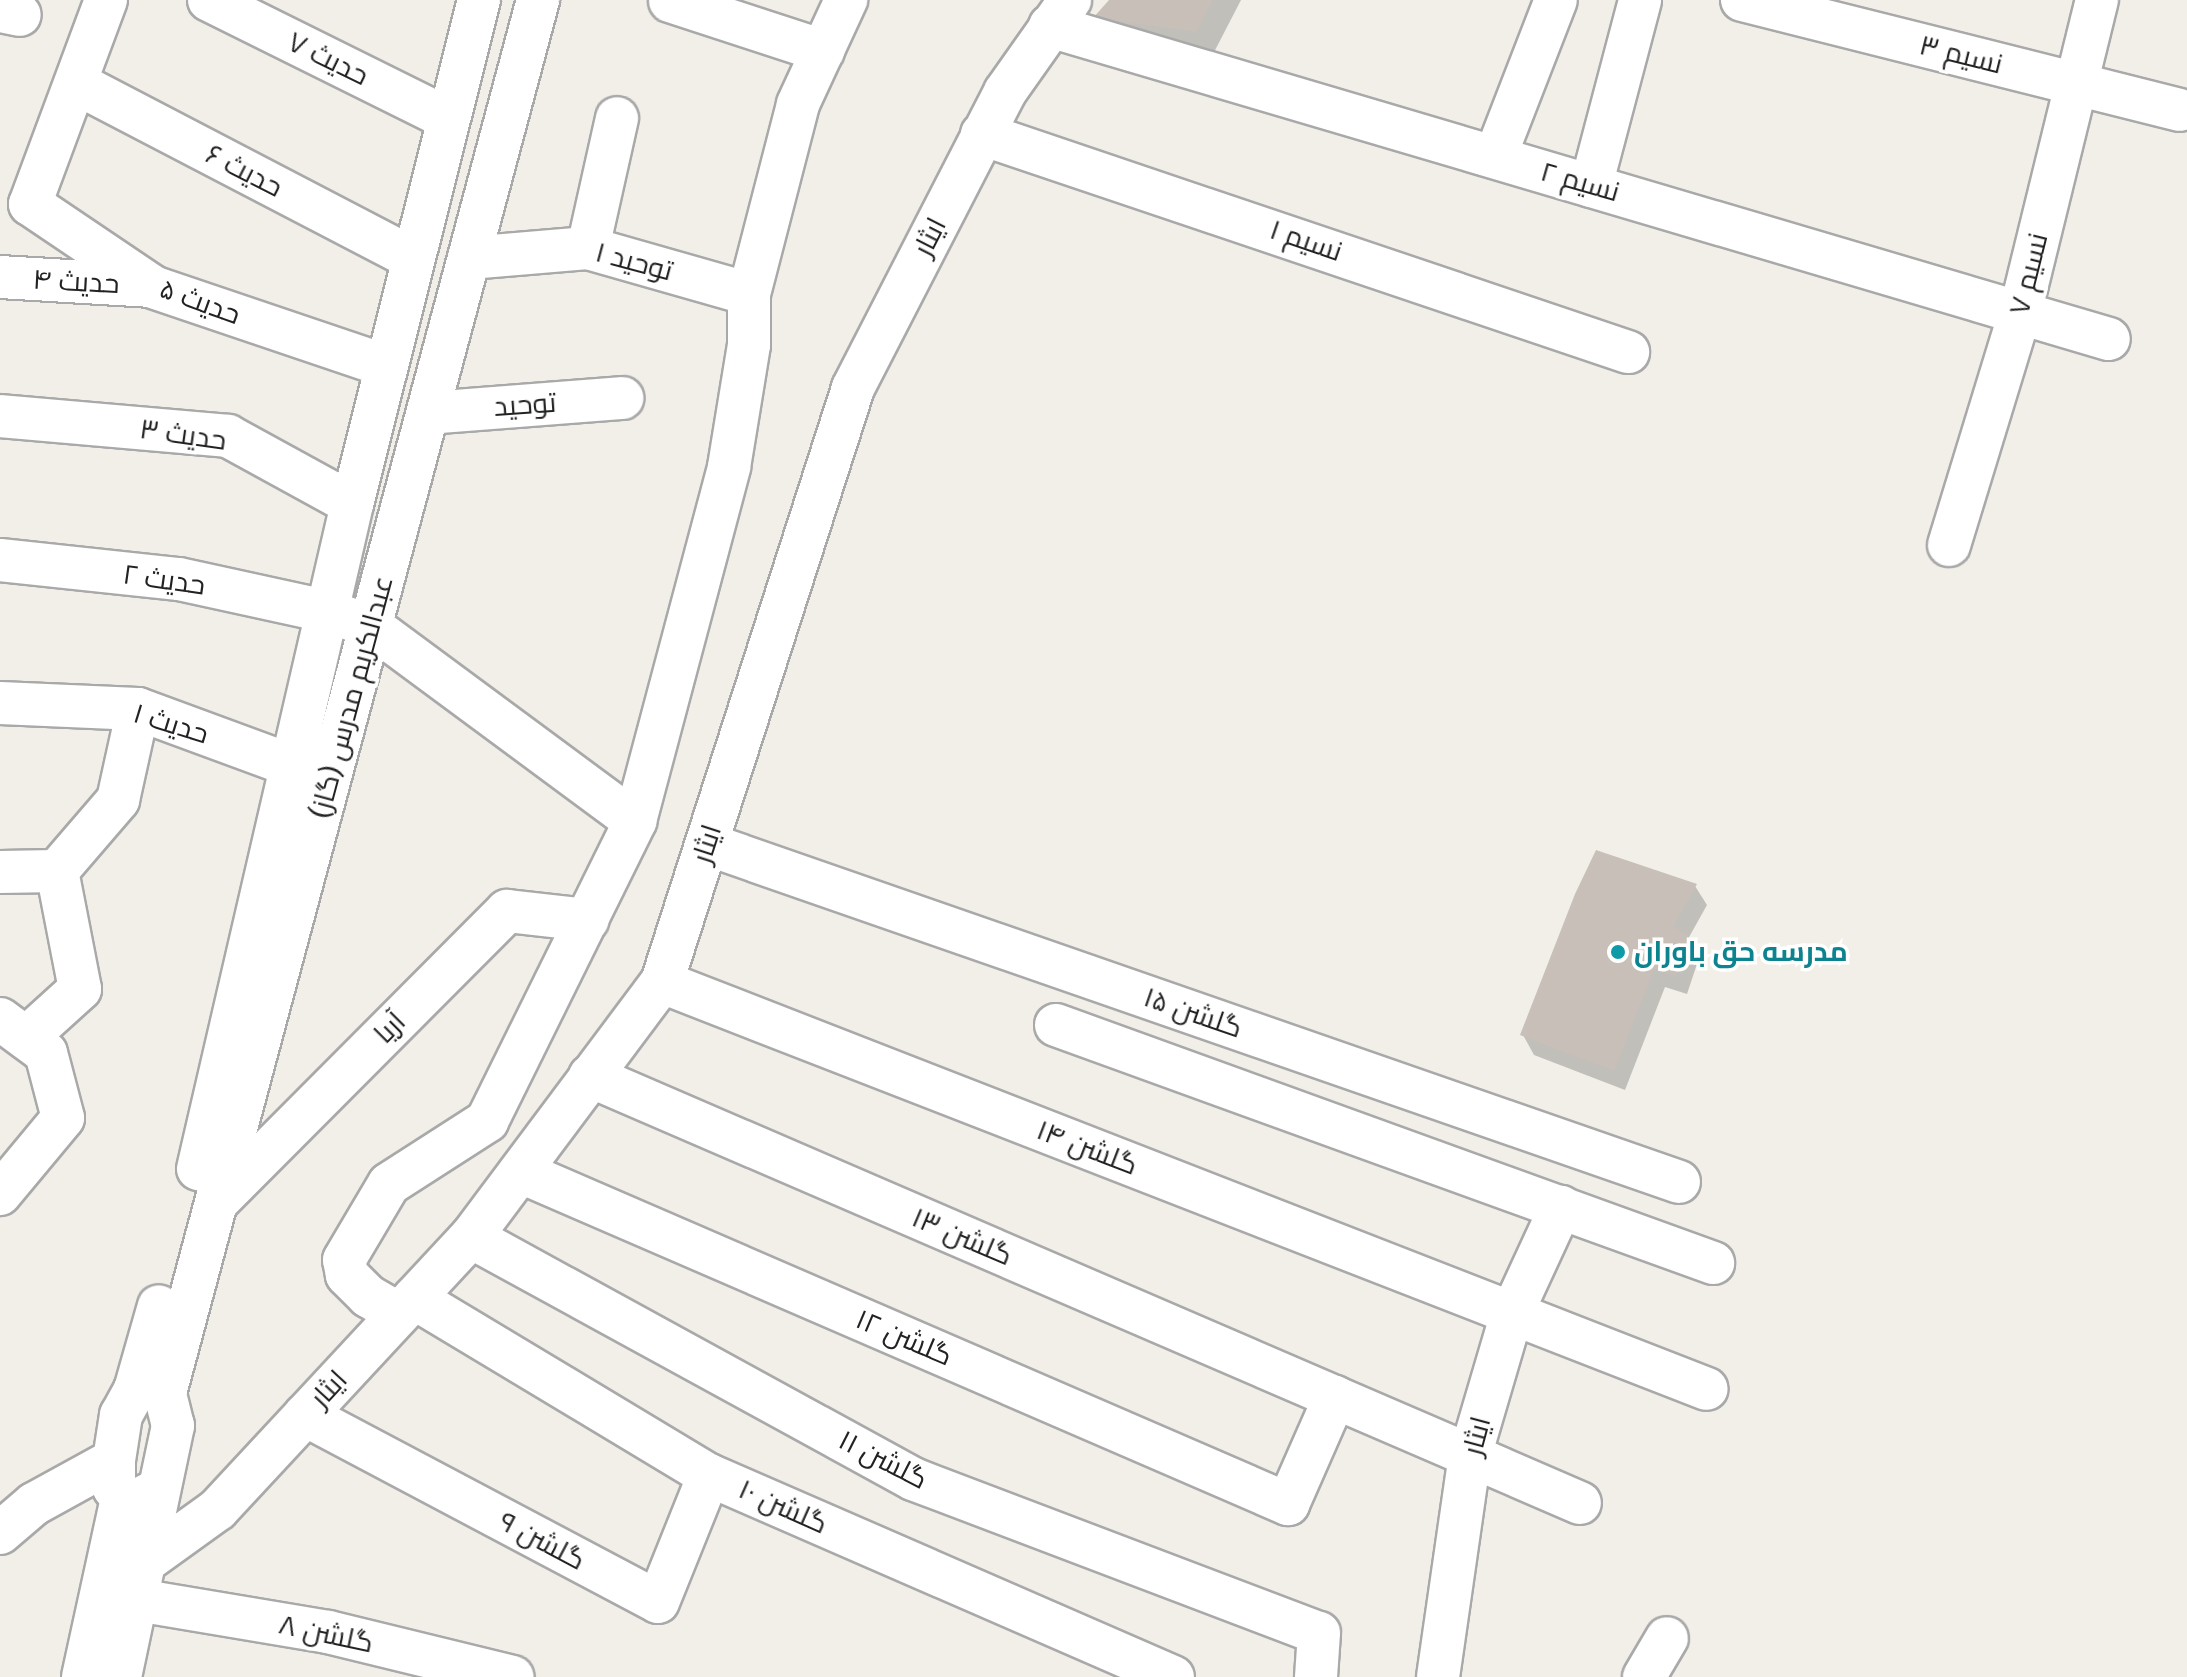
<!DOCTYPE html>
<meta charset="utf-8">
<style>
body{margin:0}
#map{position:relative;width:2187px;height:1677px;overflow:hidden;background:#f2efe9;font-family:"Fira Sans",Cairo,sans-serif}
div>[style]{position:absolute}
.shadow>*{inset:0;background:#0003}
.building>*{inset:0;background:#c7bfb8}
.roads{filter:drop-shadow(2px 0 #a9a9a9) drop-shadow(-2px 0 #a9a9a9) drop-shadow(0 2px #a9a9a9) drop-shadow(0 -2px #a9a9a9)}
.minor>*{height:42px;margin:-21px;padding:0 21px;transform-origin:21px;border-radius:21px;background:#fff}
.dots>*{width:22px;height:22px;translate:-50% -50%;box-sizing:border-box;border:4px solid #fff;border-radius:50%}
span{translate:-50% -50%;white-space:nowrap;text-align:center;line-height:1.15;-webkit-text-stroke:7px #fff;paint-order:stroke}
.street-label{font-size:28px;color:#222}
.culture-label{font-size:28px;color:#0d838f;font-weight:700}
.left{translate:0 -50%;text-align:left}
</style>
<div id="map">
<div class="shadow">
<div style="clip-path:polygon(1112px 0,1241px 0,1211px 58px,1095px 18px)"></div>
<div style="clip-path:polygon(1695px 886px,1707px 905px,1688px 939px,1699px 958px,1687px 994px,1665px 987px,1625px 1090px,1534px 1055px,1523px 1035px)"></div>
</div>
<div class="building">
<div style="clip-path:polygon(1109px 0,1213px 0,1196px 32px,1093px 18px)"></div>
<div style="clip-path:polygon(1596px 850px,1697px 884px,1673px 927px,1689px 936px,1676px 976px,1654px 969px,1614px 1071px,1520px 1035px,1575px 894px)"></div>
</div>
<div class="roads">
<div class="minor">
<div style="left:106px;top:0;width:218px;rotate:110.4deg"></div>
<div style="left:30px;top:204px;width:148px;rotate:34deg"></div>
<div style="left:153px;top:287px;width:246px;rotate:18.7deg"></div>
<div style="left:209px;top:0;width:266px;rotate:26.4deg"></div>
<div style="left:1742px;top:0;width:451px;rotate:14.1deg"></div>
<div style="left:670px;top:1px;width:161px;rotate:18.1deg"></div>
<div style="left:0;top:11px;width:20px;rotate:11deg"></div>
<div style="left:1050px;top:26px;width:1104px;rotate:16.47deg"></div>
<div style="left:76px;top:83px;width:379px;rotate:27.5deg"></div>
<div style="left:982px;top:134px;width:682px;rotate:18.65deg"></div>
<div style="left:1495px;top:157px;width:168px;rotate:-68.8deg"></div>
<div style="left:1591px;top:186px;width:192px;rotate:-75.2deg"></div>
<div style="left:588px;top:248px;width:133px;rotate:-77.4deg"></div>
<div style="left:469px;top:258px;width:119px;rotate:-4.8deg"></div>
<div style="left:588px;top:248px;width:167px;rotate:15.9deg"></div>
<div style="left:0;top:277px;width:151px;rotate:3.4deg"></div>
<div style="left:428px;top:413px;width:195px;rotate:-4.4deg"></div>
<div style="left:0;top:416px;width:229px;rotate:5deg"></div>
<div style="left:228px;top:436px;width:141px;rotate:28.7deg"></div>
<div style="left:1949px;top:545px;width:243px;rotate:-73deg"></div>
<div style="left:2020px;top:313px;width:322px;rotate:-76.2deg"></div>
<div style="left:0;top:560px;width:180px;rotate:6.1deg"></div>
<div style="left:179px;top:579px;width:150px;rotate:12.3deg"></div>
<div style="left:326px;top:611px;width:47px;rotate:18.4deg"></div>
<div style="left:371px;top:626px;width:328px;rotate:36.5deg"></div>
<div style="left:0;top:703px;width:138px;rotate:2.5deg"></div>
<div style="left:138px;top:709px;width:162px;rotate:20.2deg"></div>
<div style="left:707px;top:844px;width:1029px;rotate:19.17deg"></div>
<div style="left:57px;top:871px;width:94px;rotate:-49.3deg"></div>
<div style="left:118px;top:800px;width:93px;rotate:-77.6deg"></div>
<div style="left:0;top:872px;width:57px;rotate:-1deg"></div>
<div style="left:662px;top:982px;width:1121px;rotate:21.28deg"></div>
<div style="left:0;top:1019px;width:57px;rotate:36.5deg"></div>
<div style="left:46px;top:1053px;width:67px;rotate:75.3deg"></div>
<div style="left:63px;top:1118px;width:99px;rotate:129.7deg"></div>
<div style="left:1056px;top:1025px;width:699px;rotate:19.91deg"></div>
<div style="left:26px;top:1038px;width:73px;rotate:-42.2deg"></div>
<div style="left:80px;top:989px;width:120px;rotate:-101deg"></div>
<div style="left:590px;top:1076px;width:1078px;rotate:23.33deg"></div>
<div style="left:198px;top:1169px;width:683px;rotate:-76.96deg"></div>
<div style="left:352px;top:504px;width:520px;rotate:-75.86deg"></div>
<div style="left:521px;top:1172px;width:836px;rotate:23.41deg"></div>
<div style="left:1288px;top:1504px;width:117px;rotate:-66.3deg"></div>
<div style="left:217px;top:1202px;width:411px;rotate:-45.1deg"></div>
<div style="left:507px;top:911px;width:81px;rotate:6.4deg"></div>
<div style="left:471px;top:1237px;width:504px;rotate:28.7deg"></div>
<div style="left:913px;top:1479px;width:434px;rotate:20.8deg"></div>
<div style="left:1319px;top:1633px;width:44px;rotate:93.9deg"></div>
<div style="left:414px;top:1298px;width:344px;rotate:31deg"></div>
<div style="left:709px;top:1475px;width:506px;rotate:23.53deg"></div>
<div style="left:399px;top:1314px;width:36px;rotate:-150deg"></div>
<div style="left:368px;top:1296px;width:30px;rotate:-135deg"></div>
<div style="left:347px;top:1275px;width:15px;rotate:-101deg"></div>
<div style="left:344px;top:1260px;width:88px;rotate:-59.4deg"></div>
<div style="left:389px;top:1184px;width:117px;rotate:-32.7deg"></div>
<div style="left:487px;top:1121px;width:335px;rotate:-63.7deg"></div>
<div style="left:635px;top:821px;width:366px;rotate:-75.1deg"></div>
<div style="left:729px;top:467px;width:124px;rotate:-80.7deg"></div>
<div style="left:749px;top:345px;width:51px;rotate:-90deg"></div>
<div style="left:749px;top:294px;width:196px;rotate:-75.5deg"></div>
<div style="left:798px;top:104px;width:115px;rotate:-65.2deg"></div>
<div style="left:135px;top:1390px;width:87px;rotate:-74.1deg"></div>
<div style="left:165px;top:1393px;width:1442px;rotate:-75.01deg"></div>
<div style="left:305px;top:1415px;width:399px;rotate:27.9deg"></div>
<div style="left:658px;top:1602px;width:137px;rotate:-68.1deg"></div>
<div style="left:0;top:1533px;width:45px;rotate:-40.5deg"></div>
<div style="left:34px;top:1504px;width:91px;rotate:-28.8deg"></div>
<div style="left:146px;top:1561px;width:89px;rotate:-35.8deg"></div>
<div style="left:218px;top:1509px;width:371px;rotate:-47.1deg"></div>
<div style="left:471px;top:1237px;width:319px;rotate:-53.2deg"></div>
<div style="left:662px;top:982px;width:624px;rotate:-72.17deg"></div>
<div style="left:853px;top:388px;width:333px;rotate:-62.8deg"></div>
<div style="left:1005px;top:92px;width:113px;rotate:-54.8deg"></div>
<div style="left:137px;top:1600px;width:194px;rotate:9.5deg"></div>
<div style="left:328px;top:1632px;width:190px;rotate:13.7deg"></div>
<div style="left:83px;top:1677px;width:183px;rotate:-77.7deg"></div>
<div style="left:120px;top:1677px;width:257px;rotate:-78.1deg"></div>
<div style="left:173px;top:1426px;width:34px;rotate:-104deg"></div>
<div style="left:165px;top:1393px;width:12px;rotate:-149deg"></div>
<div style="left:155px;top:1387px;width:12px;rotate:180deg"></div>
<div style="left:143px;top:1387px;width:9px;rotate:159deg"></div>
<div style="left:135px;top:1390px;width:29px;rotate:119deg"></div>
<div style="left:121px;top:1415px;width:46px;rotate:98.8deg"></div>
<div style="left:114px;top:1460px;width:28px;rotate:90deg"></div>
<div style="left:114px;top:1488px;width:13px;rotate:51deg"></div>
<div style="left:122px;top:1498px;width:16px;rotate:7deg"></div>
<div style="left:138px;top:1500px;width:24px;rotate:-28deg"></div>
<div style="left:1438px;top:1677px;width:223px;rotate:-81.8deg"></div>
<div style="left:1470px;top:1456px;width:149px;rotate:-73.6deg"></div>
<div style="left:1512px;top:1313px;width:117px;rotate:-65.2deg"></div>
<div style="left:1644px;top:1677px;width:45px;rotate:-59.5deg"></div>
</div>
</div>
<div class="dots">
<div style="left:1618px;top:952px;background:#0f9aa8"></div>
</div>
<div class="street-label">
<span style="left:1961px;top:55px;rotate:14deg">نسیم ۳</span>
<span style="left:328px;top:59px;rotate:26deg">حدیث ۷</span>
<span style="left:244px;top:171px;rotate:27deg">حدیث ۶</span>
<span style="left:1580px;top:182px;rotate:16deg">نسیم ۲</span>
<span style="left:930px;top:237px;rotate:-63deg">ایثار</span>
<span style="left:1306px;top:241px;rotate:19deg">نسیم ۱</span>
<span style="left:634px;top:262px;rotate:15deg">توحید ۱</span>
<span style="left:2029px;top:274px;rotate:-76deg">نسیم ۷</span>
<span style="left:76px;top:282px;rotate:3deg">حدیث ۴</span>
<span style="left:200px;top:302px;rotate:20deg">حدیث ۵</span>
<span style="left:525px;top:405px;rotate:-4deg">توحید</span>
<span style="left:183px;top:435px;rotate:8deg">حدیث ۳</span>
<span style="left:164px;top:580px;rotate:8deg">حدیث ۲</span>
<span style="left:352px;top:697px;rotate:-75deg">عبدالکریم مدرس (گاز)</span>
<span style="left:171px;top:724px;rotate:17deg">حدیث ۱</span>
<span style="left:707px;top:844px;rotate:-72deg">ایثار</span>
<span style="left:1193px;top:1013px;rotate:19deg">گلشن ۱۵</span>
<span style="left:390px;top:1028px;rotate:-45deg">آریا</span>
<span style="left:1087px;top:1148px;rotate:21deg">گلشن ۱۴</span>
<span style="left:962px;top:1237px;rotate:23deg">گلشن ۱۳</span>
<span style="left:904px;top:1338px;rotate:23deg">گلشن ۱۲</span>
<span style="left:329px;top:1389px;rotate:-47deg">ایثار</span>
<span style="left:1477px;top:1436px;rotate:-75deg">ایثار</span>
<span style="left:883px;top:1460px;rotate:27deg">گلشن ۱۱</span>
<span style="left:783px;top:1507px;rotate:24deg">گلشن ۱۰</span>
<span style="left:542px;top:1541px;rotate:28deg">گلشن ۹</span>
<span style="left:326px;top:1634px;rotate:12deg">گلشن ۸</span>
</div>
<div class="culture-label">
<span class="left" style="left:1634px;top:952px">مدرسه حق باوران</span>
</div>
</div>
